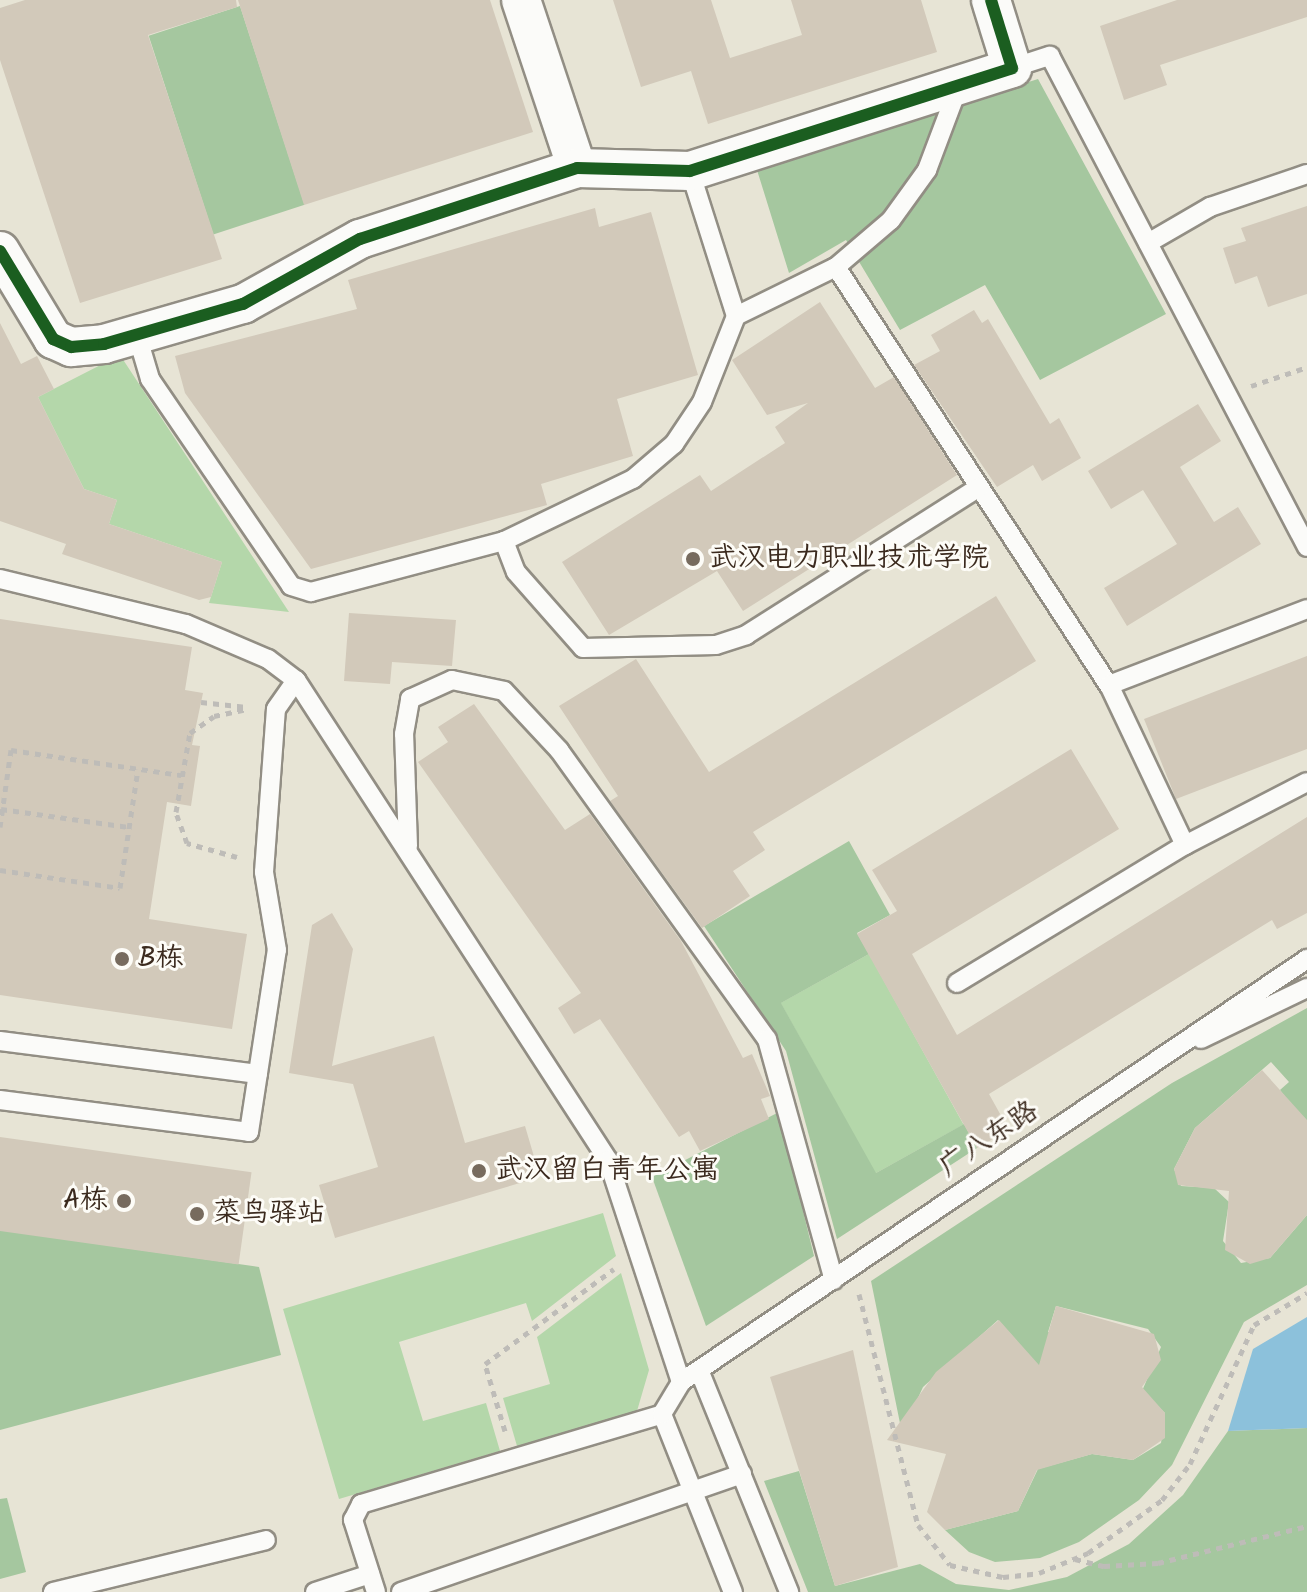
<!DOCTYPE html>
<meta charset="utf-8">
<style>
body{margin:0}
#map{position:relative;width:1307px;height:1592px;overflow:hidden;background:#e7e4d5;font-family:Kalam,"LXGW WenKai TC",sans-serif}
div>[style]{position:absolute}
.green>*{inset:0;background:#b4d7aa;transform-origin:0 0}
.forest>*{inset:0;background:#a5c79f;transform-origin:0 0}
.water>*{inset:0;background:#8cc1db}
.building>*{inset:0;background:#d2c9ba;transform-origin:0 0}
.path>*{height:5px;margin-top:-2.5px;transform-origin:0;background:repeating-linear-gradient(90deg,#bebcb8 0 6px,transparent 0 12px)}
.roads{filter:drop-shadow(2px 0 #928e84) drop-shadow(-2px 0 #928e84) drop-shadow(0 2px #928e84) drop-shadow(0 -2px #928e84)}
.service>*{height:18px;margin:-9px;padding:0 9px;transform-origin:9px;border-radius:9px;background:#fbfbf9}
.minor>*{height:38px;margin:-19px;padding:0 19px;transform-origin:19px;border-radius:19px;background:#fbfbf9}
.cycleway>*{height:12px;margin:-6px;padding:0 6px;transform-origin:6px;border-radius:6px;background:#1b5e20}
.dots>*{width:22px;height:22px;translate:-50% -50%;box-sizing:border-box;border:4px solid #fdfcf7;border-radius:50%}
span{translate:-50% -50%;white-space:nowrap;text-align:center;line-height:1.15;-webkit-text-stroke:6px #fdfcf7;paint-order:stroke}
.poi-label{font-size:28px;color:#3b2a1e}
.left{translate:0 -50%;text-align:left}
.right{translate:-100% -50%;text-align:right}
.street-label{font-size:28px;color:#3b2a1e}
</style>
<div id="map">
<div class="green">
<div style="clip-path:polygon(120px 355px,289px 612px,209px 603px,222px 562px,109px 524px,117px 500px,84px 489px,38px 397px)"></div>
<div style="left:869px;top:954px;width:195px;height:101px;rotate:61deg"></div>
<div style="clip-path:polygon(603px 1213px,616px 1256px,532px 1321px,526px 1303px,399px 1342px,423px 1421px,486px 1403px,500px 1451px,339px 1499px,283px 1309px)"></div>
<div style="clip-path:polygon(621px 1273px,649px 1370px,637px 1411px,517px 1446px,503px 1398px,550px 1384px,537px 1337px)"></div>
</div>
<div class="forest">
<div style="left:240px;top:6px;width:209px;height:96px;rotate:72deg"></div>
<div style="clip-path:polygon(1038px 79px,1166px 314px,1040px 380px,985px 285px,900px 330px,846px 240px,789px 273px,757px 170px)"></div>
<div style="clip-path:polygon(849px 841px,890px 915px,857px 933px,869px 954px,781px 1003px,876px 1173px,964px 1124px,977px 1148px,837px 1239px,786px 1051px,704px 926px)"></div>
<div style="clip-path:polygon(1307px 1008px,1307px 1126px,1280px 1090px,1289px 1082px,1271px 1062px,1195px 1128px,1174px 1169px,1181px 1186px,1214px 1188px,1229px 1202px,1223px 1241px,1241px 1263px,1270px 1258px,1307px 1215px,1307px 1285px,1244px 1322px,1172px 1465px,1139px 1500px,1079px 1542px,1040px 1558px,995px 1562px,969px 1552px,945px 1530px,1018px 1511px,1038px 1469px,1092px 1454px,1133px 1460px,1161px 1443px,1165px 1413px,1142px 1391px,1161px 1347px,1148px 1329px,1056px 1306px,1048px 1332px,1060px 1335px,1056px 1350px,1019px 1389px,1017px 1341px,998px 1320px,923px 1387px,902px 1433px,871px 1281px,1172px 1083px)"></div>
<div style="clip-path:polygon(779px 1112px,814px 1256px,706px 1326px,652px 1177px)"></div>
<div style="clip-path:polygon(0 1230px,259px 1267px,281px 1355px,0 1430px)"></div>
<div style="clip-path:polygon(1307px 1428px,1307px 1592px,808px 1592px,764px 1481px,799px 1471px,835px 1586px,920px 1564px,956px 1584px,1009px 1590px,1067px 1577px,1129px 1544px,1183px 1495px,1228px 1431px)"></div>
<div style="clip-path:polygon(7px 1498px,26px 1572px,0 1579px,0 1499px)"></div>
</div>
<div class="water">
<div style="clip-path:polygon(1307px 1317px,1307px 1428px,1228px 1431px,1253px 1349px)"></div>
</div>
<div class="building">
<div style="clip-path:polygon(25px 0,236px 0,237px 7px,148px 35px,222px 259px,80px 303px,0 60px,0 8px)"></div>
<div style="clip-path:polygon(238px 0,490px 0,533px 132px,304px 205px)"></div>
<div style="clip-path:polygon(613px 0,711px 0,730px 58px,802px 35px,791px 0,921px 0,937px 52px,708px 124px,691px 71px,641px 87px)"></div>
<div style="clip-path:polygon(1177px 0,1307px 0,1307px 17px,1160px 65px,1167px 85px,1124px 100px,1100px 26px)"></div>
<div style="clip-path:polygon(1307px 206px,1307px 294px,1268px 307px,1257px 276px,1235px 284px,1223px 248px,1246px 241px,1241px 228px)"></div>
<div style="clip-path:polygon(595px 208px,599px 227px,651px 212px,698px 375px,617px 399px,633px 456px,541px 484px,547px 505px,311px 569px,185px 393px,175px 356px,357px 309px,348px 280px)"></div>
<div style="clip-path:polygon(820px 302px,875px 388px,894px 377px,957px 475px,743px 611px,717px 571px,609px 635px,562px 562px,700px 475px,711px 491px,785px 443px,775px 427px,808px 403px,767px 415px,732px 360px)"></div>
<div style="clip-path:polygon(974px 310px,982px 323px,988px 319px,1050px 424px,1059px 418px,1081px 458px,1042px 481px,1033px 465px,997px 487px,914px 365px,940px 351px,931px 335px)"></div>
<div style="clip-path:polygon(0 323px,21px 364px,37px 356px,54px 389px,38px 397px,84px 489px,117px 500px,109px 524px,222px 562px,211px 597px,199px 600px,62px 554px,66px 544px,0 521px)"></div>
<div style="clip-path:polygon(1198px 404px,1221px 441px,1180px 467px,1214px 522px,1238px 507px,1261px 544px,1127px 626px,1104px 588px,1177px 544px,1143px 490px,1111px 509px,1088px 471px)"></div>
<div style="clip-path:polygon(996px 596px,1036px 661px,753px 832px,765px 850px,733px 871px,750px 896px,702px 928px,610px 801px,618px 796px,559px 706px,636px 659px,709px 772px)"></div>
<div style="clip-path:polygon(349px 613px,456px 620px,452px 666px,392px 662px,390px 684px,344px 681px)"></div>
<div style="clip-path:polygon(0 619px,192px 647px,185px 690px,203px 693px,192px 745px,200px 746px,191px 806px,167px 802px,149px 919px,247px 934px,232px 1029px,0 995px)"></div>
<div style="clip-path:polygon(1307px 656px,1307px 749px,1176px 799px,1144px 719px)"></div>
<div style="clip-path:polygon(474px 704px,565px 830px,590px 814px,681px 941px,743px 1058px,752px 1054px,770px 1096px,761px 1099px,769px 1119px,700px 1151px,689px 1131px,679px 1137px,600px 1019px,574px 1034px,558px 1008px,581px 993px,418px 762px,448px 742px,438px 727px)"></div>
<div style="clip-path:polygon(1071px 749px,1119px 829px,912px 954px,957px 1035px,1307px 817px,1307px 913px,1277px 929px,1272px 920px,989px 1094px,1009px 1130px,977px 1148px,857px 934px,897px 911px,872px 870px)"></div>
<div style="clip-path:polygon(332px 913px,353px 949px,332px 1066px,434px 1036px,465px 1143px,525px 1126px,540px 1177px,335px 1238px,319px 1185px,378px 1167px,353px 1084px,289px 1073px,312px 925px)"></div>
<div style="clip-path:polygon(1262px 1070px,1307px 1120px,1307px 1215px,1270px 1258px,1250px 1264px,1225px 1250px,1229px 1191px,1178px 1185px,1174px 1169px,1195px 1128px)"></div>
<div style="left:0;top:1137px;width:254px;height:93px;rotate:8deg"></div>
<div style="clip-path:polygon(1056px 1306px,1154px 1334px,1161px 1360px,1142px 1387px,1165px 1413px,1165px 1438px,1133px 1460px,1092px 1454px,1037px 1470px,1018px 1511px,945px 1530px,927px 1512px,946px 1454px,887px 1440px,936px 1372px,999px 1320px,1039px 1365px)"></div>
<div style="clip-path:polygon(853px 1350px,898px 1567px,835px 1586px,770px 1377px)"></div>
</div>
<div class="path">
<div style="left:1251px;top:386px;width:59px;rotate:-18.7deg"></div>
<div style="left:201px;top:702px;width:46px;rotate:6.2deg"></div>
<div style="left:1px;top:809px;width:129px;rotate:8deg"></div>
<div style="left:0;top:827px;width:78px;rotate:-81.9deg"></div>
<div style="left:11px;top:750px;width:172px;rotate:8.4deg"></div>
<div style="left:237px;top:857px;width:52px;rotate:-164.4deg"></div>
<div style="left:187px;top:843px;width:33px;rotate:-110deg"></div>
<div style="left:176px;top:812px;width:80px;rotate:-80deg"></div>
<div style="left:190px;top:733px;width:29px;rotate:-35deg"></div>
<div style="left:214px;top:716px;width:34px;rotate:-12deg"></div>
<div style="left:0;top:870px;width:121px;rotate:8.5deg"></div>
<div style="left:120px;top:888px;width:120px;rotate:-81.4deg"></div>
<div style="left:859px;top:1294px;width:238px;rotate:75.7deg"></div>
<div style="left:918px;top:1525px;width:51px;rotate:51.3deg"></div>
<div style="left:950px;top:1565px;width:54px;rotate:12.8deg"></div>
<div style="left:1003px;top:1577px;width:36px;rotate:-6deg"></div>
<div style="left:1039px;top:1573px;width:53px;rotate:-22.2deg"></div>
<div style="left:1088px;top:1553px;width:91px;rotate:-35.6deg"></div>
<div style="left:1162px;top:1500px;width:46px;rotate:-52.1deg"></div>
<div style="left:1190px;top:1464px;width:153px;rotate:-65.3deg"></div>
<div style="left:1254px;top:1325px;width:62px;rotate:-31.1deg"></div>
<div style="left:505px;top:1431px;width:70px;rotate:-106.6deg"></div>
<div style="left:485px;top:1364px;width:160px;rotate:-36.4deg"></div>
<div style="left:1075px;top:1559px;width:30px;rotate:14deg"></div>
<div style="left:1104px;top:1566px;width:54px;rotate:-3.2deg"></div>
<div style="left:1158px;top:1563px;width:154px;rotate:-13.9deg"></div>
</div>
<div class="roads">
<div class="service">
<div style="left:1012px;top:68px;width:40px;rotate:-18deg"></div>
<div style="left:1050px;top:56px;width:554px;rotate:62.37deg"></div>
<div style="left:1148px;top:243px;width:72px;rotate:-30.1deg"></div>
<div style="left:1210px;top:207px;width:102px;rotate:-18.8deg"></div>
<div style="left:836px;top:267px;width:499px;rotate:56.9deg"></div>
<div style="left:1109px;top:685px;width:177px;rotate:64.6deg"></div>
<div style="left:736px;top:316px;width:111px;rotate:-26.1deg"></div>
<div style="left:836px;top:267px;width:72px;rotate:-40.5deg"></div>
<div style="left:891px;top:220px;width:62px;rotate:-54.2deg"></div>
<div style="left:927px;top:170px;width:88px;rotate:-69.3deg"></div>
<div style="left:137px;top:335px;width:46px;rotate:73.5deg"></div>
<div style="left:150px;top:379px;width:250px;rotate:55.7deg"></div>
<div style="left:291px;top:586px;width:21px;rotate:17deg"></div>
<div style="left:311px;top:592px;width:200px;rotate:-14.8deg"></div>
<div style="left:504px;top:541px;width:143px;rotate:-25.7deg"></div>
<div style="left:633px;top:479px;width:54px;rotate:-40.5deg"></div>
<div style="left:674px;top:444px;width:50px;rotate:-56.3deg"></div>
<div style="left:702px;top:402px;width:92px;rotate:-68.4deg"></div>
<div style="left:736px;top:316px;width:152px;rotate:-107.6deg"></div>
<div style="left:504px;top:541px;width:33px;rotate:69deg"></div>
<div style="left:516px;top:572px;width:101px;rotate:48.6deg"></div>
<div style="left:583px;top:648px;width:133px;rotate:-1.3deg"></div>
<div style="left:716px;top:645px;width:32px;rotate:-18deg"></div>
<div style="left:746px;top:635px;width:276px;rotate:-32.4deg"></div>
<div style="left:0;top:579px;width:191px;rotate:13.6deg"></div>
<div style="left:186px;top:624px;width:89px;rotate:23.1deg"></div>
<div style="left:268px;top:659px;width:35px;rotate:37deg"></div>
<div style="left:296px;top:680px;width:572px;rotate:56.98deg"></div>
<div style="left:608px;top:1160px;width:234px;rotate:71.8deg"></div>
<div style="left:1109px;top:685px;width:212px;rotate:-21deg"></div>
<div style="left:408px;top:846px;width:112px;rotate:-92deg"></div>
<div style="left:404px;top:734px;width:36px;rotate:-80deg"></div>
<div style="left:410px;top:699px;width:46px;rotate:-24.3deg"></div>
<div style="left:452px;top:680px;width:53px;rotate:11.9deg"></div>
<div style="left:504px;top:691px;width:81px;rotate:47deg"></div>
<div style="left:559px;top:750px;width:356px;rotate:54.3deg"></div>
<div style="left:767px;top:1039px;width:250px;rotate:74.5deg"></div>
<div style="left:957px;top:983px;width:267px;rotate:-31.2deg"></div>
<div style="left:1185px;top:845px;width:137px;rotate:-27.3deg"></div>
<div style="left:1201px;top:1039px;width:118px;rotate:-25.7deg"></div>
<div style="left:0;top:1041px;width:260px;rotate:7.3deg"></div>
<div style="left:0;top:1100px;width:251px;rotate:7.3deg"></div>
<div style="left:249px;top:1132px;width:184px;rotate:-81.3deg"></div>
<div style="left:277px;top:950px;width:79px;rotate:-99.5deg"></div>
<div style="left:264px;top:872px;width:163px;rotate:-85.8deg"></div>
<div style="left:276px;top:709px;width:35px;rotate:-55deg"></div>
<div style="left:699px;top:1370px;width:240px;rotate:67.9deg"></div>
<div style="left:662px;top:1414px;width:192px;rotate:68.3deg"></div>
<div style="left:53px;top:1592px;width:219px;rotate:-13.7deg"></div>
<div style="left:315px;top:1592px;width:58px;rotate:-18.1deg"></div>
<div style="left:376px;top:1592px;width:76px;rotate:-107.7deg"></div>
<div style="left:353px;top:1520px;width:18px;rotate:-63deg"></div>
<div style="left:361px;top:1504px;width:314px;rotate:-16.6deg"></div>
<div style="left:662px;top:1414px;width:37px;rotate:-59deg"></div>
<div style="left:681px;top:1382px;width:756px;rotate:-34.05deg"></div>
<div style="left:401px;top:1592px;width:361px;rotate:-19.1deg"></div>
</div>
<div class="minor">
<div style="left:521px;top:0;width:177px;rotate:71.6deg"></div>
<div style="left:0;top:251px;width:103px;rotate:58.9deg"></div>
<div style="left:53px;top:339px;width:20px;rotate:24deg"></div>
<div style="left:71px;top:347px;width:33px;rotate:-5deg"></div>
<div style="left:104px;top:344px;width:145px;rotate:-16.1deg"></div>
<div style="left:243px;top:304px;width:134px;rotate:-29.1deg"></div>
<div style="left:360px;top:239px;width:228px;rotate:-18.1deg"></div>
<div style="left:577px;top:168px;width:113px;rotate:1.5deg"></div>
<div style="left:690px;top:171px;width:338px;rotate:-17.7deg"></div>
<div style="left:1012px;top:68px;width:71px;rotate:-107.2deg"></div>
</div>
</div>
<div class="cycleway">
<div style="left:0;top:251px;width:103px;rotate:58.9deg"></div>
<div style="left:53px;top:339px;width:20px;rotate:24deg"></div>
<div style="left:71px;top:347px;width:33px;rotate:-5deg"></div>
<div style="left:104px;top:344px;width:145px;rotate:-16.1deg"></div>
<div style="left:243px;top:304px;width:134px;rotate:-29.1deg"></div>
<div style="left:360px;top:239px;width:228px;rotate:-18.1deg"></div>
<div style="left:577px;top:168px;width:113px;rotate:1.5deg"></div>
<div style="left:690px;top:171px;width:338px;rotate:-17.7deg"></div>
<div style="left:1012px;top:68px;width:71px;rotate:-107.2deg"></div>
</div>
<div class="dots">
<div style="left:693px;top:559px;background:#776b5e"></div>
<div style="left:122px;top:959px;background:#776b5e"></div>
<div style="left:479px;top:1171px;background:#776b5e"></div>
<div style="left:124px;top:1201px;background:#776b5e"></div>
<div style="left:197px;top:1214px;background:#776b5e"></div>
</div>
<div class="poi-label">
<span class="left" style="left:709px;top:559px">武汉电力职业技术学院</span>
<span class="left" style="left:138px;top:959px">B栋</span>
<span class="left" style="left:495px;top:1171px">武汉留白青年公寓</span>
<span class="right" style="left:108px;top:1201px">A栋</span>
<span class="left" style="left:213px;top:1214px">菜鸟驿站</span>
</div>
<div class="street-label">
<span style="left:989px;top:1140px;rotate:-34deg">广八东路</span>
</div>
</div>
